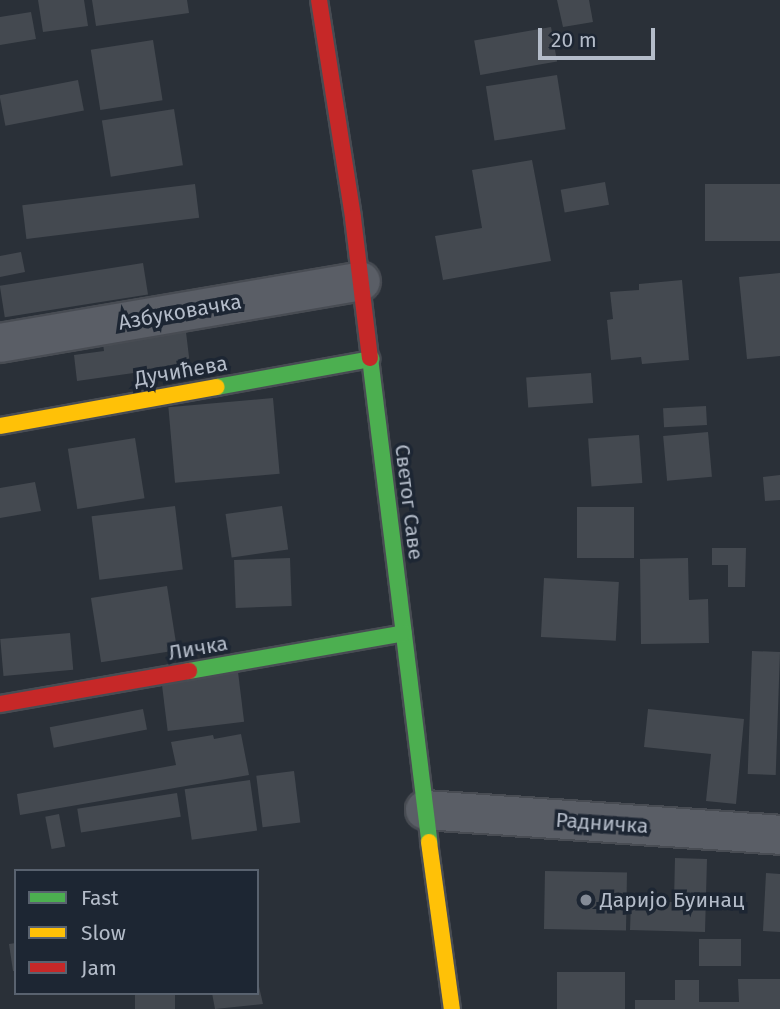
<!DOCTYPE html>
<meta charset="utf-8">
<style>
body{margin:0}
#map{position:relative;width:780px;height:1009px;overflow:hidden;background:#2a3038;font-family:"Fira Sans",sans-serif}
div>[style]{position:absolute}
.building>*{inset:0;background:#444950;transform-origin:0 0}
.roads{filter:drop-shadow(2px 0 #484c53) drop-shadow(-2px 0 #484c53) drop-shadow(0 2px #484c53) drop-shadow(0 -2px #484c53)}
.street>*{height:38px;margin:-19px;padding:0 19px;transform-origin:19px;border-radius:19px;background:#5a5e66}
.fast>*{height:16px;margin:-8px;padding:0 8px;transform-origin:8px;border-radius:8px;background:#4caf50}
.slow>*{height:16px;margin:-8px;padding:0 8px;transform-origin:8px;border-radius:8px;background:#ffc107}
.jam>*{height:16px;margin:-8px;padding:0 8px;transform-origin:8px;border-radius:8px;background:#c62828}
.dots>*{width:19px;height:19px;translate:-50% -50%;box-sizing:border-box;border:4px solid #1d2633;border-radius:50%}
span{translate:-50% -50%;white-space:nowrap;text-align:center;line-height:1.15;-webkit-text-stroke:7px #1d2633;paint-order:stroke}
.street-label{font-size:21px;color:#b4bcc9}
.poi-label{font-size:21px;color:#b4bcc9}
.left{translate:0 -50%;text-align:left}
.legend{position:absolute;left:14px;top:869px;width:245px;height:126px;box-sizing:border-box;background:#1d2633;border:2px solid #59626f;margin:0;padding:9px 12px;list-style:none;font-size:21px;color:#b4bcc9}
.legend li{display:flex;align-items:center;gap:14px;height:35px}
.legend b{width:35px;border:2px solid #59626f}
.scale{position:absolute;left:538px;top:28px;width:117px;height:32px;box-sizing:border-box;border:4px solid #b4bcc9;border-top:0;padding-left:9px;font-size:21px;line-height:24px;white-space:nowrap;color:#b4bcc9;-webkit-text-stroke:5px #1d2633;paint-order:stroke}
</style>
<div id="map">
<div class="building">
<div style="clip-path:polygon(38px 0,84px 0,88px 26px,43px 32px)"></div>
<div style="clip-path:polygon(92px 0,187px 0,189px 13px,96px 26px)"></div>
<div style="clip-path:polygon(557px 0,589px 0,593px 22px,563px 27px)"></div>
<div style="clip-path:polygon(31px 12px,36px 39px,0 45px,0 17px)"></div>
<div style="left:551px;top:27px;width:35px;height:78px;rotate:80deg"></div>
<div style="left:153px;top:40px;width:61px;height:63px;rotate:81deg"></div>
<div style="left:557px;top:75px;width:55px;height:72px;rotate:81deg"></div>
<div style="left:78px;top:80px;width:31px;height:80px;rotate:79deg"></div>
<div style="left:174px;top:109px;width:57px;height:73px;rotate:81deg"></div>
<div style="clip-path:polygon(532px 160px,551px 261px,443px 280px,435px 236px,482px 228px,472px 170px)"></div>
<div style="left:605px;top:182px;width:23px;height:45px;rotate:80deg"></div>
<div style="left:195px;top:184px;width:34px;height:174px;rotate:83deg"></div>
<div style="left:780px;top:184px;width:57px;height:75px;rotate:90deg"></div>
<div style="clip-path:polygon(21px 252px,25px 272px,0 277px,0 256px)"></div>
<div style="left:143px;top:263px;width:32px;height:145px;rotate:81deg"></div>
<div style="clip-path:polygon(780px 273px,780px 356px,747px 359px,739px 277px)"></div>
<div style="clip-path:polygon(682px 280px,689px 360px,642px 364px,641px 357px,611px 360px,607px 320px,613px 319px,610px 292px,639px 290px,639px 284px)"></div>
<div style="clip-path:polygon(185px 324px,190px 365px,77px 381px,74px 355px,104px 351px,102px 336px)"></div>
<div style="left:591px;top:373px;width:30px;height:65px;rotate:86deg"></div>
<div style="left:273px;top:398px;width:76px;height:105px;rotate:85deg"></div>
<div style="left:706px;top:406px;width:19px;height:43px;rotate:87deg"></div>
<div style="left:708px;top:432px;width:45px;height:45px;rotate:85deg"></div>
<div style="left:639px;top:435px;width:48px;height:51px;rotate:86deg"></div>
<div style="left:135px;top:438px;width:61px;height:68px;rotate:81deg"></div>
<div style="clip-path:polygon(780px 475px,780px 500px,765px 501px,763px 477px)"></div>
<div style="clip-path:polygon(35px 482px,41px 511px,0 518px,0 488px)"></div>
<div style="left:175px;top:506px;width:64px;height:84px;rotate:83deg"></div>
<div style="left:282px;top:506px;width:44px;height:57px;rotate:82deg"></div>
<div style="left:577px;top:507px;width:57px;height:51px"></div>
<div style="clip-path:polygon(712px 548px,746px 548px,745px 587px,728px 587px,728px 565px,712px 565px)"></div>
<div style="left:290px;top:558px;width:48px;height:56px;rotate:88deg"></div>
<div style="clip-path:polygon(688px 558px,689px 600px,708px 599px,709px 643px,641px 644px,640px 559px)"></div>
<div style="left:544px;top:578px;width:75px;height:59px;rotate:3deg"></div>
<div style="left:167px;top:586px;width:65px;height:77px;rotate:81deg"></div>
<div style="left:70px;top:633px;width:37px;height:70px;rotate:85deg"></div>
<div style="left:752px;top:651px;width:28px;height:123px;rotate:2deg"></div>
<div style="left:238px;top:672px;width:50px;height:77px;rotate:83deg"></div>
<div style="left:143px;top:709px;width:21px;height:95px;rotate:79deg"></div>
<div style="clip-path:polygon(648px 709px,744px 719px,736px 804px,706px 801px,711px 754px,644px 747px)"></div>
<div style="clip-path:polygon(241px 734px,249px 775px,20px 815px,17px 794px,176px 765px,171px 742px,213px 735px,214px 739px)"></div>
<div style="left:294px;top:771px;width:52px;height:38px;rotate:83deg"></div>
<div style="left:250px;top:780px;width:51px;height:66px;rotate:82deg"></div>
<div style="left:177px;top:793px;width:24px;height:101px;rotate:81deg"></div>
<div style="left:59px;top:814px;width:33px;height:14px;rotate:79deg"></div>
<div style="clip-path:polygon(675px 858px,707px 859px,705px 932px,630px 930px,631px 901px,674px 902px)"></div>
<div style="left:545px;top:871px;width:82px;height:58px;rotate:1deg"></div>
<div style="clip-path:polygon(766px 873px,780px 874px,780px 932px,763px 931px)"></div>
<div style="left:741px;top:939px;width:27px;height:42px;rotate:90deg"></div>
<div style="clip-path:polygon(16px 943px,16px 971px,13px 971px,9px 944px)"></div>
<div style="left:557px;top:972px;width:68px;height:37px"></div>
<div style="clip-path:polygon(257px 978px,263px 1004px,215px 1009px,212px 993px,257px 993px)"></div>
<div style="clip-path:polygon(738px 979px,780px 979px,780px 1009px,635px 1009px,635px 1000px,675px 1000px,675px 980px,699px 980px,699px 1002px,739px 1002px)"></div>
<div style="left:135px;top:993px;width:40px;height:16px"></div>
</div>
<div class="roads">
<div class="street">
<div style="left:0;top:343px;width:366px;rotate:-9.7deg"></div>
<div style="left:425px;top:810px;width:356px;rotate:4deg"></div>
</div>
<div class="fast">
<div style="left:370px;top:358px;width:488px;rotate:83deg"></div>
<div style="left:217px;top:387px;width:157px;rotate:-10.3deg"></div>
<div style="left:189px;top:671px;width:218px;rotate:-10deg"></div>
</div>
<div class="slow">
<div style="left:0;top:426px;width:220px;rotate:-10.2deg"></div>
<div style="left:429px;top:842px;width:169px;rotate:82.2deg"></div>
</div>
<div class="jam">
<div style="left:319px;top:0;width:221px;rotate:81.1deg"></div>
<div style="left:353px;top:218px;width:141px;rotate:83.1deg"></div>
<div style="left:0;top:704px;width:192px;rotate:-9.9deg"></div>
</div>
</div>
<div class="dots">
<div style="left:586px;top:900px;background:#848b96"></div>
</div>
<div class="street-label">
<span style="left:180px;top:312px;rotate:-10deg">Азбуковачка</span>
<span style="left:181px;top:371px;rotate:-10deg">Дучићева</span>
<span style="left:409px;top:502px;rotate:83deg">Светог Саве</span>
<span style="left:198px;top:648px;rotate:-10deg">Личка</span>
<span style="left:602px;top:823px;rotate:4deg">Радничка</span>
</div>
<div class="poi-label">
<span class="left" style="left:600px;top:900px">Даријо Буинац</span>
</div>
<ul class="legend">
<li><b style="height:9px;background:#4caf50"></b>Fast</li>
<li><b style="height:9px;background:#ffc107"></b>Slow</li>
<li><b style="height:9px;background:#c62828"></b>Jam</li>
</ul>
<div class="scale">20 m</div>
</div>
